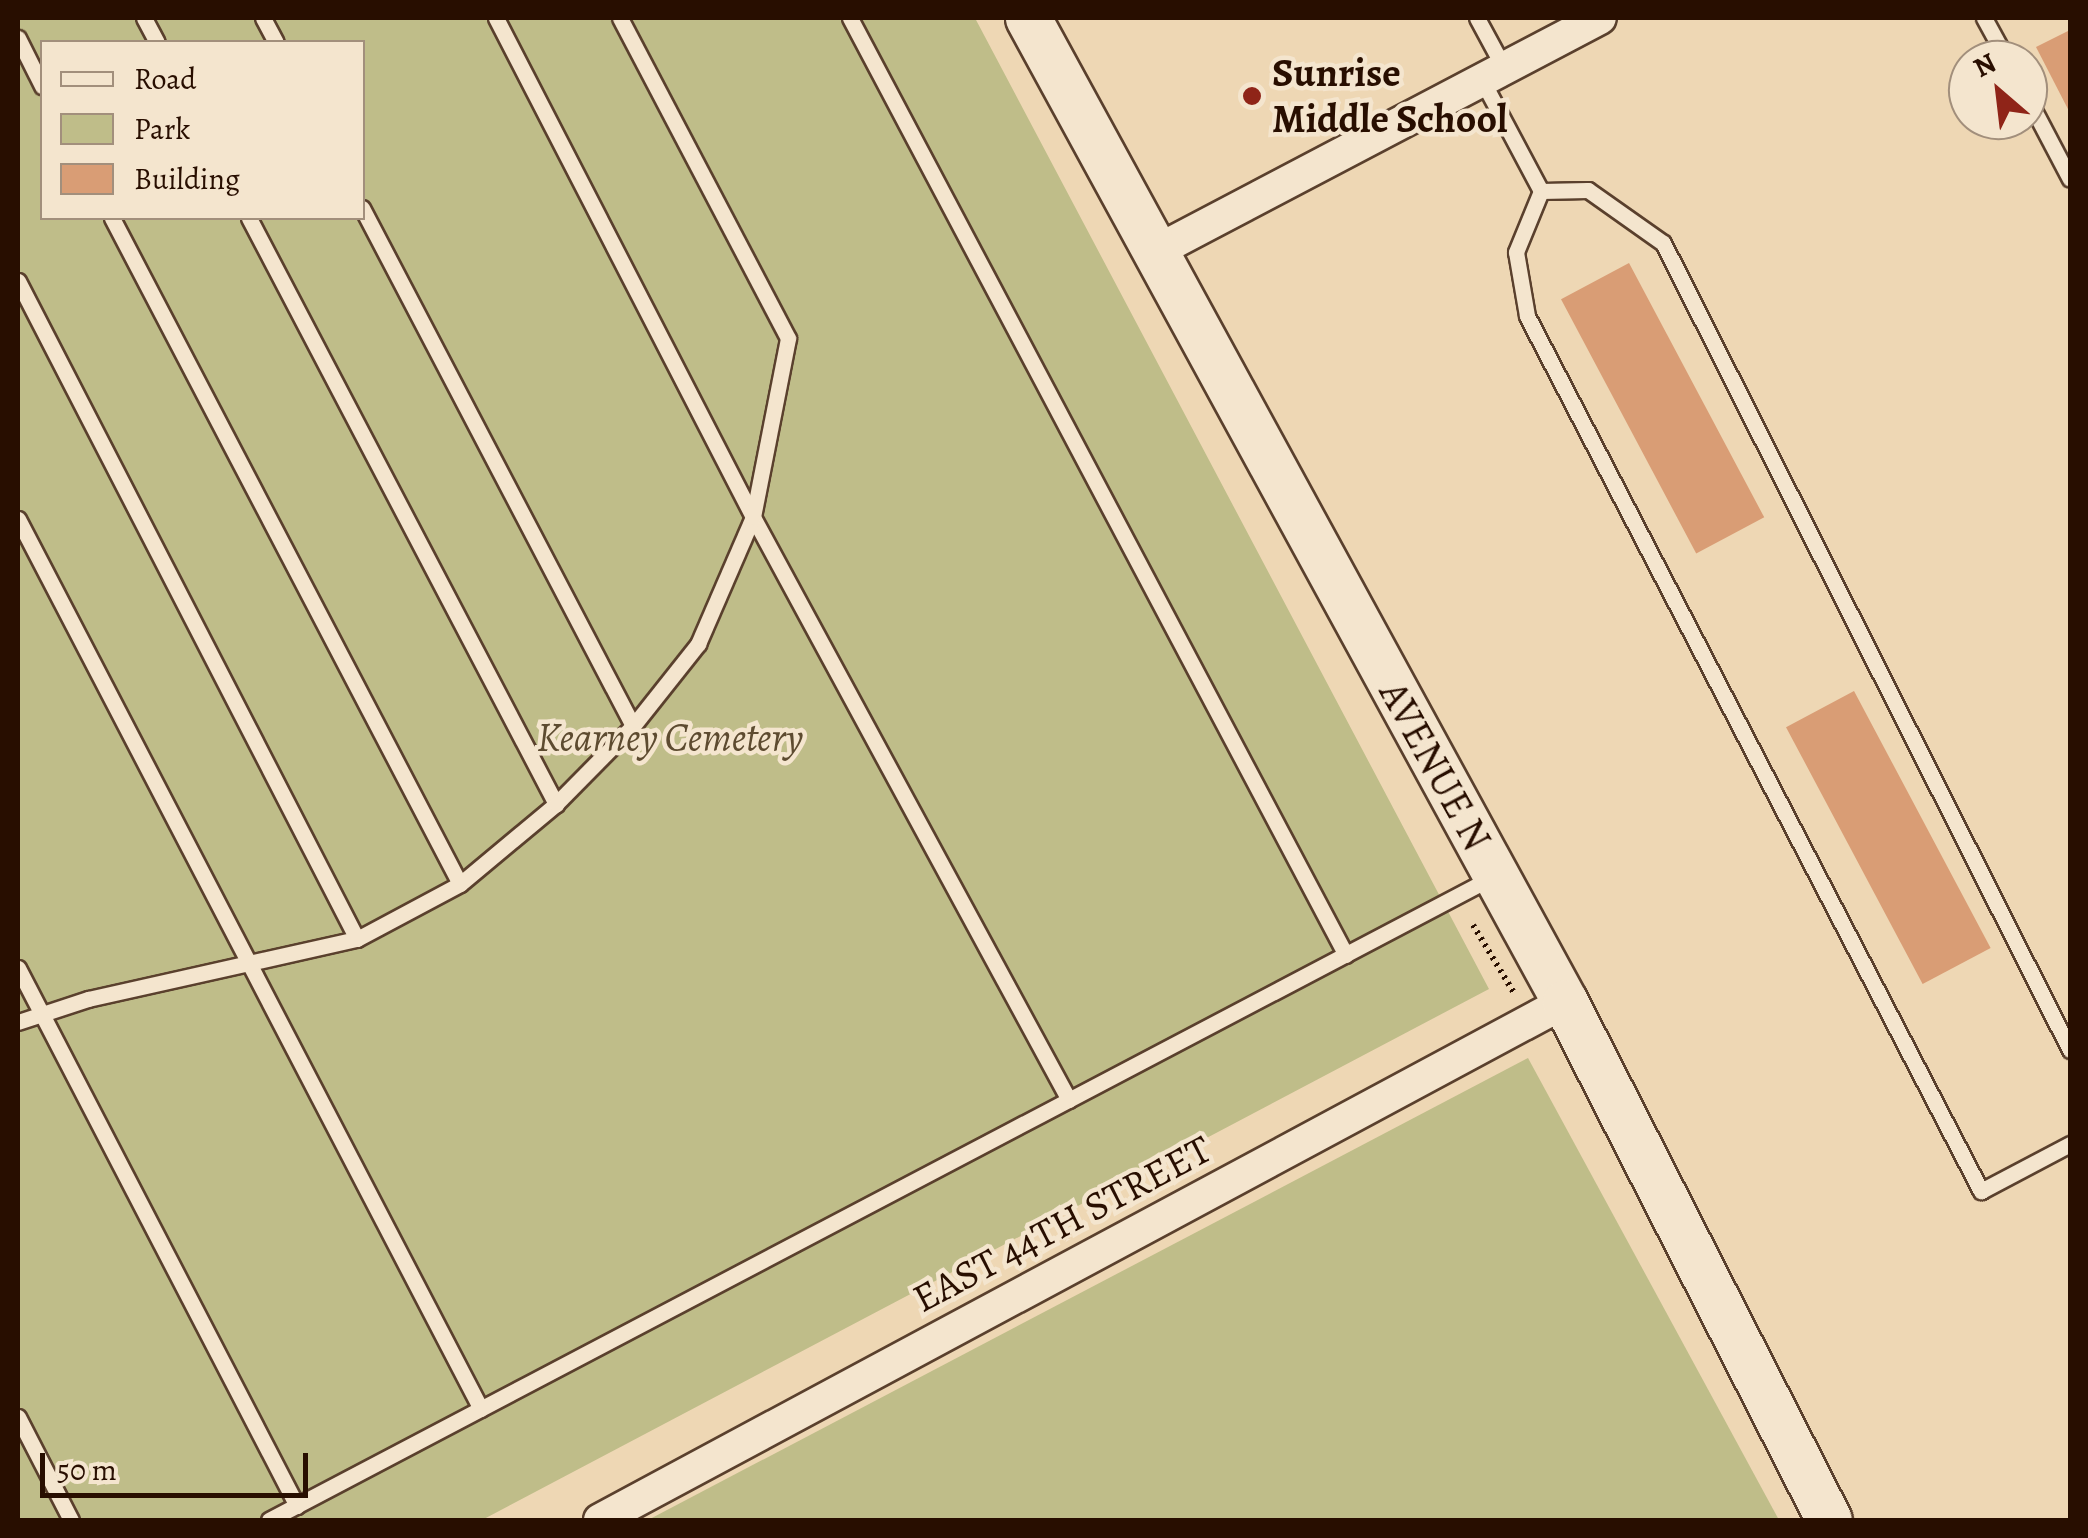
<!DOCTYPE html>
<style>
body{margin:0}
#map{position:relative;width:2088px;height:1538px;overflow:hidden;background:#eed7b4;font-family:Alegreya,serif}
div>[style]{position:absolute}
.green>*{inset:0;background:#bfbd89}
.building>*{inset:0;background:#d99d75;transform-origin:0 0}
.path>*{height:6px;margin-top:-3px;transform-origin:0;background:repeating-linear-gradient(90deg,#280e00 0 2.5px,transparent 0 7.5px)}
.roads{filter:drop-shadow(2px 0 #5a402d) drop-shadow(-2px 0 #5a402d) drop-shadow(0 2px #5a402d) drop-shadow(0 -2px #5a402d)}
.service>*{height:15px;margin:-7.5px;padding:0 7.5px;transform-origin:7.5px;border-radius:7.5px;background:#f4e5ce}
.minor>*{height:32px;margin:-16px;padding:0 16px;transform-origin:16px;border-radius:16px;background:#f4e5ce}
.secondary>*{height:45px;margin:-22.5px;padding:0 22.5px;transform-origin:22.5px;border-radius:22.5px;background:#f4e5ce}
.dots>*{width:28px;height:28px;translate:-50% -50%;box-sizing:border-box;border:5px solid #f4e5ce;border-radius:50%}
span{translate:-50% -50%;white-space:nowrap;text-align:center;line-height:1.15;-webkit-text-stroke:9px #f4e5ce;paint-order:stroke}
.poi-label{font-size:40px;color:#280e00;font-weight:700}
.left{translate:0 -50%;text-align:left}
.park-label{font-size:40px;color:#5d4b30;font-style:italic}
.street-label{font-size:40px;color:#280e00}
.frame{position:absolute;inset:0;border:20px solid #280e00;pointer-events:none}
.legend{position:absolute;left:40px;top:40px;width:325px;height:180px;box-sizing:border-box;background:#f4e5ce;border:2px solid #a28f7c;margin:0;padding:12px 18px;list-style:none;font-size:30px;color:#280e00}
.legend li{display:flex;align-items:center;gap:20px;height:50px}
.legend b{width:50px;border:2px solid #a28f7c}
.north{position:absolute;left:1948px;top:40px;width:100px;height:100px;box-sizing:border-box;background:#f4e5ce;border:2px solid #a28f7c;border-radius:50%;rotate:332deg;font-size:28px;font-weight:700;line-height:40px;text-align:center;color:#280e00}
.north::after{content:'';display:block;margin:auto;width:35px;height:45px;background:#8f2418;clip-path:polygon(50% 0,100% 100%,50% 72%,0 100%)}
.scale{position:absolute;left:40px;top:1453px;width:268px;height:45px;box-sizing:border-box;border:5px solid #280e00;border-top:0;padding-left:12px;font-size:30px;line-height:35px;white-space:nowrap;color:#280e00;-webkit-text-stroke:8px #f4e5ce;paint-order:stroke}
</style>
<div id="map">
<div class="green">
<div style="clip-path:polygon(evenodd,18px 18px,975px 18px,1489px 989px,482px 1520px,18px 1520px,18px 18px,42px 42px,362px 42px,362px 218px,42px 218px,42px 42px)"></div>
<div style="clip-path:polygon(1528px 1058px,1779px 1520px,648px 1520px)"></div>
</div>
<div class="building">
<div style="clip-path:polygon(2070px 30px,2070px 113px,2036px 47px)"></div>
<div style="left:1629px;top:263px;width:288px;height:77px;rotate:62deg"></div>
<div style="left:1854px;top:691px;width:291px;height:77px;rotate:62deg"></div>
</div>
<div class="path">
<div style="left:1473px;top:925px;width:79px;rotate:58.9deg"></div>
</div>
<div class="roads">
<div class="service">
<div style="left:144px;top:18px;width:27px;rotate:62deg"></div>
<div style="left:263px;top:18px;width:27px;rotate:62deg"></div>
<div style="left:496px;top:18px;width:561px;rotate:62.75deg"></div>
<div style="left:753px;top:517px;width:663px;rotate:61.54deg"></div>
<div style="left:850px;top:18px;width:1060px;rotate:62.11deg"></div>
<div style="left:1477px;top:18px;width:57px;rotate:61.6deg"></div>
<div style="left:1984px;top:18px;width:48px;rotate:61.3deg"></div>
<div style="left:18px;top:38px;width:54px;rotate:63.4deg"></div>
<div style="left:1482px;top:80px;width:126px;rotate:62deg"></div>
<div style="left:2028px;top:99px;width:90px;rotate:62.3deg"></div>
<div style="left:362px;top:208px;width:585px;rotate:62.38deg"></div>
<div style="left:112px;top:218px;width:751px;rotate:62.41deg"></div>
<div style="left:249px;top:218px;width:662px;rotate:62.35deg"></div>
<div style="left:18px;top:281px;width:740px;rotate:62.74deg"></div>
<div style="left:18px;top:519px;width:1003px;rotate:62.52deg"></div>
<div style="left:18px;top:968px;width:606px;rotate:62.59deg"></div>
<div style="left:18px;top:1022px;width:74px;rotate:-18.2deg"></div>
<div style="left:88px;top:999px;width:276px;rotate:-12.6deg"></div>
<div style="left:357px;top:939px;width:117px;rotate:-28.1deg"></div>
<div style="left:460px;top:884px;width:125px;rotate:-39.8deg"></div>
<div style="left:556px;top:804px;width:110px;rotate:-45.4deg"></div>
<div style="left:633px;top:726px;width:105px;rotate:-51.6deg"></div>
<div style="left:698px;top:644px;width:138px;rotate:-66.6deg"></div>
<div style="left:753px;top:517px;width:182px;rotate:-78.9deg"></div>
<div style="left:788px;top:338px;width:361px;rotate:-117.7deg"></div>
<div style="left:2070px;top:1050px;width:904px;rotate:-116.76deg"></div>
<div style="left:1663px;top:243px;width:92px;rotate:-144.8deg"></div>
<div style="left:1588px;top:190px;width:47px;rotate:178.8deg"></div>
<div style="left:1541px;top:191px;width:66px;rotate:112.3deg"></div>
<div style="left:1516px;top:252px;width:65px;rotate:80.2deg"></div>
<div style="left:1527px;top:316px;width:986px;rotate:62.58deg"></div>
<div style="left:1981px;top:1191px;width:101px;rotate:-27.8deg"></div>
<div style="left:18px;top:1417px;width:116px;rotate:62.8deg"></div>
<div style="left:269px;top:1520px;width:1380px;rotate:-27.72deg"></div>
</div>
<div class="minor">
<div style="left:1151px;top:254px;width:507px;rotate:-27.73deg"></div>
<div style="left:600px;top:1520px;width:1095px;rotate:-28.23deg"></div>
</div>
<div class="secondary">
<div style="left:1028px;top:18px;width:1121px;rotate:61.38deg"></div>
<div style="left:1565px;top:1002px;width:581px;rotate:62.99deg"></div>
</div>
</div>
<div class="dots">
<div style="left:1252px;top:96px;background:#8f2418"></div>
</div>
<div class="poi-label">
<span class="left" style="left:1272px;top:96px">Sunrise<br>Middle School</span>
</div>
<div class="park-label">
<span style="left:670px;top:738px">Kearney Cemetery</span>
</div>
<div class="street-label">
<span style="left:1435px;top:766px;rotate:61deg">AVENUE N</span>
<span style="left:1062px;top:1224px;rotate:-28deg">EAST 44TH STREET</span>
</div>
<div class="frame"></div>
<ul class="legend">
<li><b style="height:12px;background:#f4e5ce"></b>Road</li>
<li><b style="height:28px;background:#bfbd89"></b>Park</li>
<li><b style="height:28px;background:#d99d75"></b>Building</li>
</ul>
<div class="north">N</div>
<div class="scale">50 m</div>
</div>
